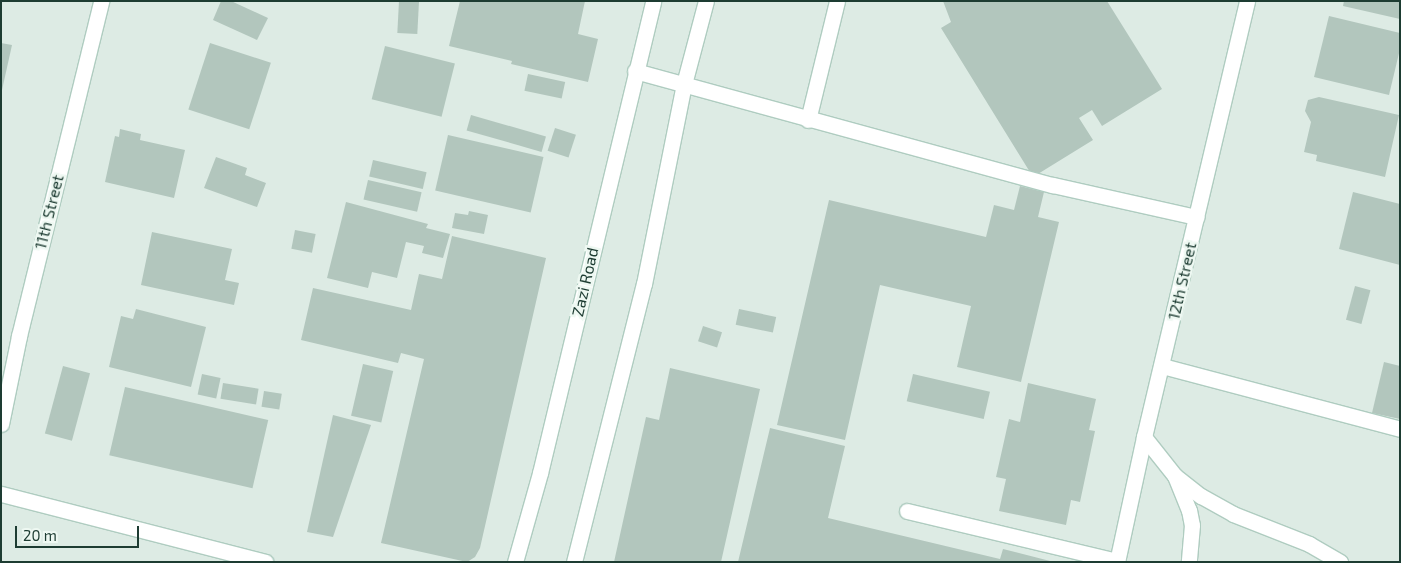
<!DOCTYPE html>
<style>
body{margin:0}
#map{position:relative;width:1401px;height:563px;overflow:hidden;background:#ddebe4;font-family:"Exo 2",sans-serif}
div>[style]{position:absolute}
.building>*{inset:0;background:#b2c6bd;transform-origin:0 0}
.roads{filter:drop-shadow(1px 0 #afccc0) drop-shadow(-1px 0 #afccc0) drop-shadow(0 1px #afccc0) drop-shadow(0 -1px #afccc0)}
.lane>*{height:15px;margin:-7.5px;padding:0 7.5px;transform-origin:7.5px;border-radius:7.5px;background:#fff}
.street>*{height:15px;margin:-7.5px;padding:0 7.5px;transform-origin:7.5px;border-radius:7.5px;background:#fff}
.secondary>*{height:15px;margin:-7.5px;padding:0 7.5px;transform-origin:7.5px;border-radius:7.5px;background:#fff}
span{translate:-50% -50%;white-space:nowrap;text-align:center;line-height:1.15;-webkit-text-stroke:5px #eef8f2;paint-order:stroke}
.street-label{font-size:16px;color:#1d3c32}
.frame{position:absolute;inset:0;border:2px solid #1d3c32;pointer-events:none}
.scale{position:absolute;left:15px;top:526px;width:124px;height:22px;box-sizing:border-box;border:2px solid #1d3c32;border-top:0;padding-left:6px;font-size:15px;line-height:18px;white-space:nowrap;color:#1d3c32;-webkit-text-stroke:4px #eef8f2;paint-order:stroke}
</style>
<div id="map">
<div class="building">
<div style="clip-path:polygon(221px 1px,231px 1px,268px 18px,257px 40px,213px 20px)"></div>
<div style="left:399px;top:1px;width:20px;height:32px;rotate:3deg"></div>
<div style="clip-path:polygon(460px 1px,585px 1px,578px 34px,598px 39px,588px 82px,511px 64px,512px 61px,449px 46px)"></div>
<div style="clip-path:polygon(943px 1px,1107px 1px,1162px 89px,1102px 126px,1092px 110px,1079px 118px,1093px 140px,1033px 177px,941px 28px,951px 22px)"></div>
<div style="clip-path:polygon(1344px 1px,1400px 1px,1400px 19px,1343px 6px)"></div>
<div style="clip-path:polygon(1329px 16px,1400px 33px,1400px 49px,1389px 95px,1314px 77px)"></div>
<div style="clip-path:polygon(1px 43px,12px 45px,2px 90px,1px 90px)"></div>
<div style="left:210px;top:43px;width:64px;height:70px;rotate:18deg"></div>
<div style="left:385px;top:46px;width:72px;height:55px;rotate:14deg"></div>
<div style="left:528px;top:74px;width:38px;height:17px;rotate:12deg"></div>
<div style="clip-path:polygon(1319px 97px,1399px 115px,1385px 177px,1316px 161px,1317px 155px,1304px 152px,1311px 122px,1305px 111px,1308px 100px)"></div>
<div style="left:471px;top:115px;width:78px;height:16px;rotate:16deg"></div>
<div style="left:555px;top:128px;width:22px;height:24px;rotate:18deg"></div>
<div style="clip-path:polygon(120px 129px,141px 134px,140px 140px,185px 150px,174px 198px,105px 182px,115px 136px,119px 137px)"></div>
<div style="left:448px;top:135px;width:98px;height:57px;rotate:13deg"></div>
<div style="clip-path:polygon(216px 157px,247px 168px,245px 175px,266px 183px,257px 207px,204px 188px)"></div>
<div style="left:373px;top:160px;width:55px;height:17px;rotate:13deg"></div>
<div style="left:368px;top:180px;width:55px;height:20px;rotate:13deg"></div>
<div style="clip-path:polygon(1020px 186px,1044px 192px,1038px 217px,1059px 222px,1021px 382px,957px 367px,971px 306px,880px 285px,845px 440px,777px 425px,829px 200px,986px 237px,994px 205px,1014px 210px)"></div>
<div style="clip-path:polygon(1353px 192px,1400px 204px,1400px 265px,1339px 249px)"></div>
<div style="clip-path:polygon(346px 202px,428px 224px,426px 228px,450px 234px,443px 258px,422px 253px,424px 246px,406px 242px,397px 278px,372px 272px,368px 288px,327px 278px)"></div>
<div style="clip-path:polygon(469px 211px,488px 215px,484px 234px,452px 228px,455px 213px,468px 215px)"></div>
<div style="left:295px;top:230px;width:21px;height:19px;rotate:11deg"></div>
<div style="clip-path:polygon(152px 232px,232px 249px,225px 280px,239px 283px,234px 305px,141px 285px)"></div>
<div style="clip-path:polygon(452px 236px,546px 258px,480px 548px,475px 557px,467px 562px,381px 543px,424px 359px,401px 353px,398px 363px,301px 340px,313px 288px,411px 310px,419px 274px,442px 279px)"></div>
<div style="left:1355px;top:286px;width:16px;height:35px;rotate:15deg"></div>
<div style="clip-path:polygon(136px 309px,206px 327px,191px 387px,109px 367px,121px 316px,133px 319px)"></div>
<div style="left:739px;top:309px;width:38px;height:16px;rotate:12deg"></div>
<div style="left:703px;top:326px;width:20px;height:16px;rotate:18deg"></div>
<div style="clip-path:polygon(1384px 362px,1400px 366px,1400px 419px,1372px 413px)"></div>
<div style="left:363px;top:364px;width:31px;height:53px;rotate:13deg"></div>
<div style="left:63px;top:366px;width:28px;height:70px;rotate:15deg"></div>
<div style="clip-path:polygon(670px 368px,760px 389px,721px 562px,614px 562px,646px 417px,659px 420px)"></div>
<div style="left:202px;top:374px;width:19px;height:21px;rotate:12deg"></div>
<div style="left:913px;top:374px;width:79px;height:28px;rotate:13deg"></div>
<div style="left:223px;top:383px;width:36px;height:16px;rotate:9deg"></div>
<div style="clip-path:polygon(1028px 383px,1096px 399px,1089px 430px,1095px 431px,1080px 502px,1071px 500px,1066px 525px,999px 511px,1006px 479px,996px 477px,1009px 419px,1020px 422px)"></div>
<div style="left:125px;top:387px;width:147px;height:70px;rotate:13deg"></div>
<div style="left:264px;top:391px;width:18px;height:16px;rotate:9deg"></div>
<div style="clip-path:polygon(333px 415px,371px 425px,333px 537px,307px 532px)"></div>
<div style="clip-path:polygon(770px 428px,845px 446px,828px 518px,1000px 559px,1003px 549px,1054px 562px,738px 562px)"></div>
</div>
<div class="roads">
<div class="lane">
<div style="left:635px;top:71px;width:433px;rotate:15.3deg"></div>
<div style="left:1053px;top:185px;width:147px;rotate:12.6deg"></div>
<div style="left:808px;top:120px;width:122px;rotate:-76.3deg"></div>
<div style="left:1162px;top:366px;width:246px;rotate:14.8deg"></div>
<div style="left:1144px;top:437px;width:50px;rotate:51.5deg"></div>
<div style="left:1175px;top:476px;width:37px;rotate:68deg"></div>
<div style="left:1189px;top:510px;width:15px;rotate:79deg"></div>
<div style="left:1192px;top:525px;width:37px;rotate:95deg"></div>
<div style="left:1175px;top:476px;width:33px;rotate:38deg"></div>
<div style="left:1201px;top:496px;width:37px;rotate:29deg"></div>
<div style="left:1233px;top:514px;width:82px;rotate:21.5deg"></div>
<div style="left:1309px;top:544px;width:36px;rotate:30deg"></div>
<div style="left:907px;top:511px;width:216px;rotate:13.4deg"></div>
</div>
<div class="street">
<div style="left:1px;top:424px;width:90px;rotate:-78.4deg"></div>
<div style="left:19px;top:336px;width:345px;rotate:-76.2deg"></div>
<div style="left:1px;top:494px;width:273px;rotate:14.4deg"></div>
<div style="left:1117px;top:562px;width:128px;rotate:-77.8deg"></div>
<div style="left:1144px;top:437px;width:448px;rotate:-76.7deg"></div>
</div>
<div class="secondary">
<div style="left:515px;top:562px;width:92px;rotate:-74.3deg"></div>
<div style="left:540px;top:473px;width:485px;rotate:-76.5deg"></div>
<div style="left:574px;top:562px;width:287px;rotate:-75.9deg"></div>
<div style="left:644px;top:284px;width:204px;rotate:-78.7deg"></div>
<div style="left:684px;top:84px;width:86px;rotate:-75.2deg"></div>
</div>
</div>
<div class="street-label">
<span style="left:49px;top:212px;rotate:-76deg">11th Street</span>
<span style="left:1182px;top:281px;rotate:-77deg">12th Street</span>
<span style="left:585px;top:282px;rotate:-77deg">Zazi Road</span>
</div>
<div class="frame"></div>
<div class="scale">20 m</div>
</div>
